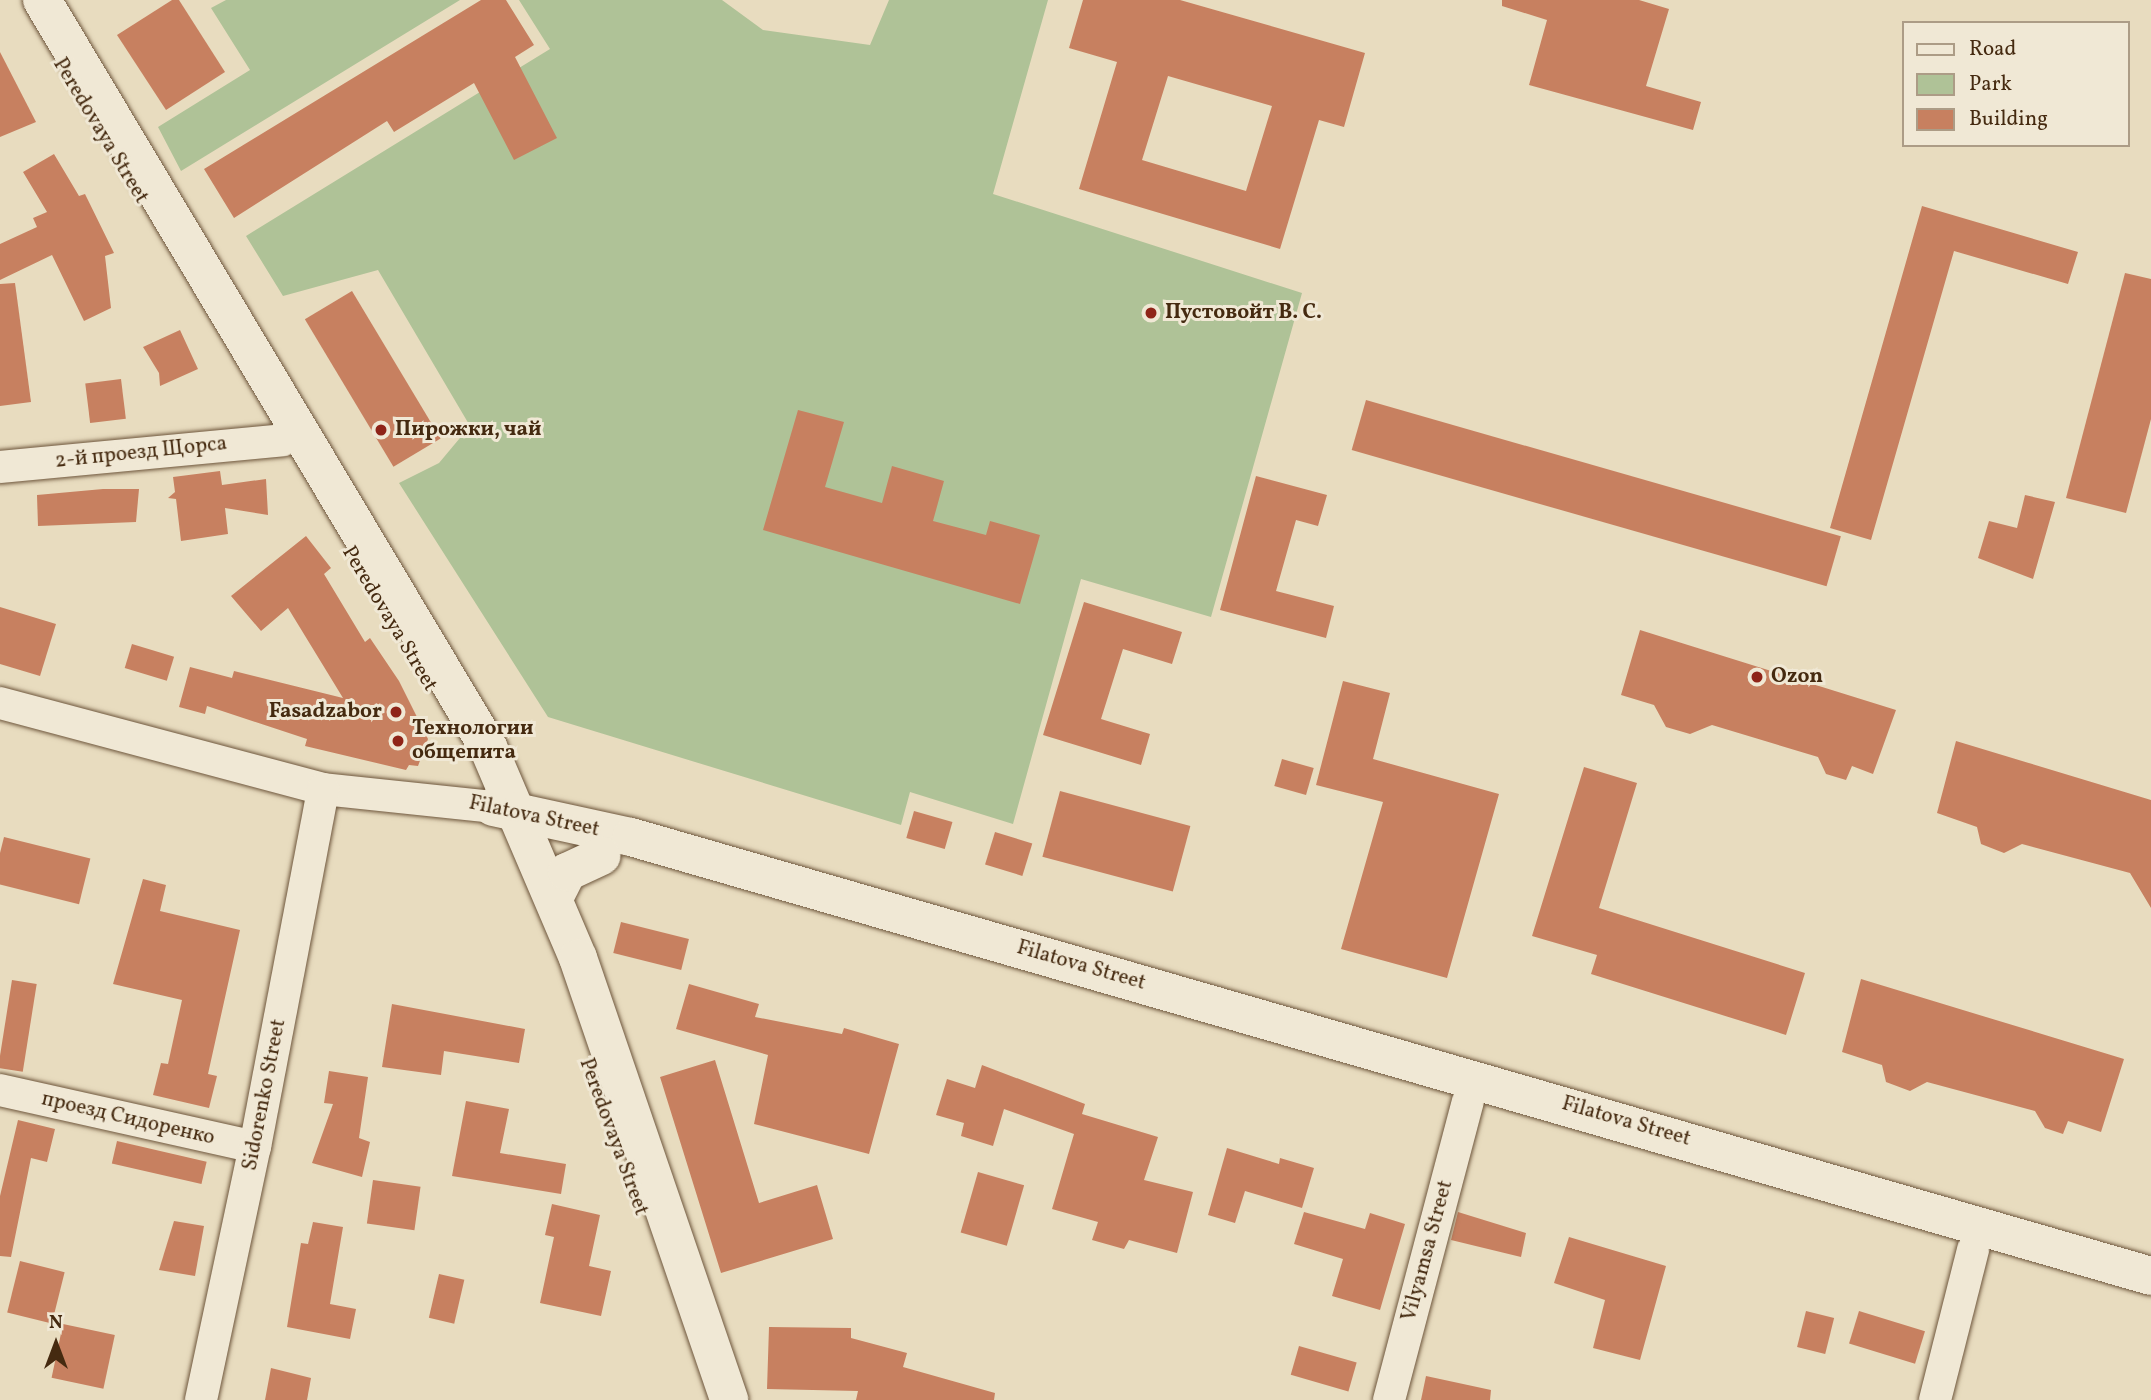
<!DOCTYPE html>
<html>
<head>
<meta charset="utf-8">
<style>
	body { margin:0 }
	#map { position:relative; width:2151px; height:1400px; overflow:hidden; background:#e8dcbf; font-family:Vollkorn,serif }
	div>[style] { position:absolute }
	.green>* { inset:0; background:#afc297 }
	.building>* { inset:0; background:#c78060; transform-origin:0 0 }
	.roads { filter:drop-shadow(0 0 2px #6e563c) drop-shadow(0 0 2px #6e563c) }
	.minor>* { height:32px; margin:-16px; padding:0 16px; transform-origin:16px; border-radius:16px; background:#f0e8d5 }
	.secondary>* { height:38px; margin:-19px; padding:0 19px; transform-origin:19px; border-radius:19px; background:#f0e8d5 }
	.dots>* { width:19px; height:19px; translate:-50% -50%; box-sizing:border-box; border:4px solid #f0e8d5; border-radius:50% }
	span { translate:-50% -50%; white-space:nowrap; text-align:center; line-height:1.15; -webkit-text-stroke:6px #f0e8d5; paint-order:stroke }
	.street-label { font-size:21px; color:#452a10 }
	.poi-label { font-size:21px; color:#452a10; font-weight:700 }
	.left { translate:0 -50%; text-align:left }
	.right { translate:-100% -50%; text-align:right }
	.legend { position:absolute; left:1902px; top:21px; width:228px; height:126px; box-sizing:border-box; background:#f0e8d5; border:2px solid #ac9c86; margin:0; padding:9px 12px; list-style:none; font-size:21px; color:#452a10 }
	.legend li { display:flex; align-items:center; gap:14px; height:35px }
	.legend b { width:35px; border:2px solid #ac9c86 }
	.north { position:absolute; left:21px; top:1309px; width:70px; height:70px; -webkit-text-stroke:5px #f0e8d5; paint-order:stroke; rotate:0deg; font-size:19px; font-weight:700; line-height:28px; text-align:center; color:#452a10 }
	.north::after { content:''; display:block; margin:auto; width:24px; height:32px; background:#452a10; clip-path:polygon(50% 0,100% 100%,50% 72%,0 100%) }
</style>
</head>
<body>
<div id="map">
	<div class="green">
		<i style="clip-path:polygon(226px 0,460px 0,181px 171px,158px 127px,250px 70px,211px 8px)"></i>
		<i style="clip-path:polygon(519px 0,722px 0,763px 30px,870px 45px,889px 0,1048px 0,993px 194px,1302px 293px,1211px 617px,1081px 579px,1013px 824px,910px 792px,901px 825px,548px 717px,399px 483px,439px 463px,470px 426px,378px 270px,283px 296px,246px 236px,550px 49px)"></i>
	</div>
	<div class="building">
		<i style="clip-path:polygon(172px 0,179px 0,225px 72px,166px 110px,117px 35px)"></i>
		<i style="clip-path:polygon(481px 0,506px 0,534px 45px,515px 57px,557px 138px,514px 160px,474px 83px,394px 132px,387px 121px,234px 218px,204px 169px)"></i>
		<i style="clip-path:polygon(evenodd,1083px 0,1180px 0,1365px 53px,1344px 127px,1319px 120px,1280px 249px,1079px 189px,1117px 62px,1069px 48px,1083px 0,1168px 76px,1272px 106px,1246px 191px,1142px 160px,1168px 76px)"></i>
		<i style="clip-path:polygon(1502px 0,1639px 0,1669px 9px,1646px 86px,1701px 102px,1693px 130px,1529px 85px,1547px 20px,1502px 6px)"></i>
		<i style="clip-path:polygon(0 52px,36px 122px,0 137px)"></i>
		<i style="clip-path:polygon(54px 154px,79px 196px,85px 194px,114px 253px,105px 256px,111px 308px,84px 321px,52px 255px,0 280px,0 244px,37px 227px,33px 218px,47px 212px,23px 172px)"></i>
		<i style="clip-path:polygon(1922px 206px,2078px 252px,2068px 284px,1954px 251px,1871px 540px,1830px 528px)"></i>
		<i style="clip-path:polygon(2125px 273px,2151px 279px,2151px 419px,2126px 513px,2066px 498px)"></i>
		<i style="clip-path:polygon(15px 283px,31px 402px,0 406px,0 284px)"></i>
		<i style="left:352px;top:291px;width:172px;height:55px;rotate:59deg"></i>
		<i style="clip-path:polygon(180px 330px,198px 369px,160px 386px,159px 373px,143px 347px)"></i>
		<i style="left:121px;top:379px;width:40px;height:36px;rotate:83deg"></i>
		<i style="left:1366px;top:400px;width:494px;height:52px;rotate:16deg"></i>
		<i style="clip-path:polygon(798px 410px,844px 422px,825px 487px,882px 503px,892px 466px,944px 481px,933px 521px,986px 535px,990px 521px,1040px 535px,1020px 604px,763px 530px)"></i>
		<i style="clip-path:polygon(220px 471px,222px 485px,266px 479px,268px 515px,225px 508px,228px 534px,181px 541px,176px 499px,168px 498px,175px 492px,173px 477px)"></i>
		<i style="clip-path:polygon(1256px 476px,1327px 495px,1318px 526px,1296px 520px,1276px 591px,1334px 606px,1326px 638px,1220px 610px)"></i>
		<i style="clip-path:polygon(103px 489px,139px 489px,136px 522px,38px 526px,37px 495px)"></i>
		<i style="clip-path:polygon(2025px 495px,2055px 502px,2033px 579px,1978px 558px,1989px 521px,2017px 528px)"></i>
		<i style="clip-path:polygon(306px 536px,331px 568px,324px 574px,365px 642px,370px 638px,399px 681px,428px 739px,418px 766px,409px 765px,406px 770px,305px 746px,307px 739px,207px 706px,205px 714px,179px 707px,190px 667px,232px 678px,234px 671px,343px 698px,288px 608px,261px 631px,231px 596px)"></i>
		<i style="clip-path:polygon(1084px 602px,1182px 632px,1172px 664px,1123px 649px,1101px 719px,1150px 734px,1141px 765px,1043px 735px)"></i>
		<i style="clip-path:polygon(0 607px,56px 624px,40px 676px,0 664px)"></i>
		<i style="clip-path:polygon(1640px 630px,1896px 710px,1873px 774px,1852px 766px,1846px 780px,1826px 774px,1818px 757px,1712px 725px,1690px 734px,1666px 727px,1654px 705px,1621px 695px)"></i>
		<i style="left:132px;top:644px;width:44px;height:25px;rotate:17deg"></i>
		<i style="clip-path:polygon(1343px 681px,1390px 693px,1373px 759px,1499px 794px,1447px 978px,1341px 949px,1383px 802px,1316px 785px)"></i>
		<i style="clip-path:polygon(1956px 741px,2151px 800px,2151px 908px,2130px 873px,2022px 844px,2004px 853px,1981px 844px,1977px 827px,1937px 813px)"></i>
		<i style="left:1282px;top:759px;width:33px;height:28px;rotate:16deg"></i>
		<i style="clip-path:polygon(1584px 767px,1637px 783px,1599px 908px,1805px 973px,1786px 1035px,1591px 974px,1597px 955px,1532px 936px)"></i>
		<i style="left:1060px;top:791px;width:135px;height:68px;rotate:15deg"></i>
		<i style="left:914px;top:811px;width:40px;height:28px;rotate:16deg"></i>
		<i style="left:995px;top:832px;width:39px;height:34px;rotate:17deg"></i>
		<i style="left:4px;top:837px;width:89px;height:47px;rotate:14deg"></i>
		<i style="clip-path:polygon(143px 879px,166px 885px,160px 911px,240px 930px,208px 1074px,217px 1076px,209px 1108px,153px 1095px,161px 1063px,168px 1064px,182px 1000px,113px 984px)"></i>
		<i style="left:621px;top:922px;width:70px;height:32px;rotate:14deg"></i>
		<i style="clip-path:polygon(1861px 979px,2124px 1059px,2101px 1132px,2068px 1121px,2063px 1134px,2045px 1128px,2035px 1111px,1927px 1082px,1910px 1091px,1886px 1082px,1882px 1065px,1842px 1052px)"></i>
		<i style="left:12px;top:980px;width:25px;height:89px;rotate:9deg"></i>
		<i style="clip-path:polygon(689px 984px,759px 1004px,755px 1017px,842px 1034px,844px 1028px,899px 1044px,869px 1154px,754px 1124px,768px 1055px,676px 1029px)"></i>
		<i style="clip-path:polygon(392px 1004px,525px 1029px,519px 1063px,444px 1051px,441px 1075px,382px 1067px)"></i>
		<i style="clip-path:polygon(715px 1060px,759px 1203px,817px 1185px,833px 1239px,721px 1273px,660px 1077px)"></i>
		<i style="clip-path:polygon(982px 1065px,1085px 1104px,1082px 1114px,1158px 1137px,1144px 1180px,1193px 1192px,1177px 1253px,1129px 1240px,1124px 1249px,1092px 1240px,1098px 1222px,1052px 1209px,1074px 1134px,1004px 1109px,993px 1146px,961px 1136px,964px 1123px,936px 1115px,947px 1079px,975px 1088px)"></i>
		<i style="clip-path:polygon(329px 1071px,368px 1077px,359px 1138px,370px 1142px,362px 1177px,312px 1163px,333px 1104px,324px 1103px)"></i>
		<i style="clip-path:polygon(466px 1101px,509px 1109px,500px 1153px,566px 1164px,561px 1194px,452px 1176px)"></i>
		<i style="clip-path:polygon(18px 1120px,55px 1129px,47px 1162px,31px 1158px,11px 1257px,0 1256px,0 1196px)"></i>
		<i style="left:117px;top:1141px;width:92px;height:23px;rotate:13deg"></i>
		<i style="clip-path:polygon(1227px 1148px,1279px 1164px,1280px 1158px,1314px 1168px,1302px 1208px,1245px 1191px,1235px 1223px,1208px 1215px)"></i>
		<i style="left:978px;top:1172px;width:48px;height:63px;rotate:16deg"></i>
		<i style="left:373px;top:1180px;width:48px;height:44px;rotate:8deg"></i>
		<i style="clip-path:polygon(552px 1204px,600px 1215px,589px 1266px,611px 1271px,601px 1316px,540px 1303px,554px 1237px,545px 1235px)"></i>
		<i style="clip-path:polygon(1304px 1212px,1365px 1229px,1370px 1213px,1405px 1224px,1380px 1310px,1332px 1296px,1343px 1259px,1294px 1244px)"></i>
		<i style="clip-path:polygon(1458px 1212px,1526px 1233px,1521px 1257px,1451px 1240px)"></i>
		<i style="clip-path:polygon(174px 1221px,204px 1226px,195px 1276px,159px 1270px)"></i>
		<i style="clip-path:polygon(313px 1222px,343px 1227px,330px 1304px,356px 1309px,350px 1339px,287px 1327px,301px 1243px,308px 1244px)"></i>
		<i style="clip-path:polygon(1569px 1237px,1666px 1266px,1640px 1360px,1593px 1348px,1605px 1300px,1554px 1283px)"></i>
		<i style="left:20px;top:1261px;width:46px;height:53px;rotate:14deg"></i>
		<i style="left:439px;top:1274px;width:26px;height:45px;rotate:13deg"></i>
		<i style="left:1806px;top:1311px;width:29px;height:37px;rotate:14deg"></i>
		<i style="left:1859px;top:1311px;width:69px;height:34px;rotate:17deg"></i>
		<i style="left:63px;top:1324px;width:53px;height:55px;rotate:12deg"></i>
		<i style="clip-path:polygon(769px 1327px,851px 1328px,851px 1338px,907px 1353px,903px 1367px,995px 1393px,994px 1400px,856px 1400px,858px 1391px,767px 1389px)"></i>
		<i style="left:1299px;top:1346px;width:60px;height:30px;rotate:16deg"></i>
		<i style="clip-path:polygon(271px 1368px,311px 1378px,307px 1400px,265px 1400px)"></i>
		<i style="clip-path:polygon(1426px 1376px,1491px 1390px,1490px 1400px,1421px 1400px)"></i>
	</div>
	<div class="roads">
		<div class="minor">
			<i style="left:0;top:467px;width:284px;rotate:-5.4deg"></i>
			<i style="left:0;top:703px;width:334px;rotate:14.9deg"></i>
			<i style="left:323px;top:789px;width:171px;rotate:6deg"></i>
			<i style="left:0;top:1090px;width:261px;rotate:12.6deg"></i>
			<i style="left:201px;top:1400px;width:259px;rotate:-78deg"></i>
			<i style="left:255px;top:1147px;width:364px;rotate:-79.2deg"></i>
			<i style="left:1389px;top:1400px;width:308px;rotate:-75.2deg"></i>
			<i style="left:1935px;top:1400px;width:155px;rotate:-75.8deg"></i>
		</div>
		<div class="secondary">
			<i style="left:42px;top:0;width:870px;rotate:59.16deg"></i>
			<i style="left:488px;top:747px;width:229px;rotate:66.9deg"></i>
			<i style="left:578px;top:958px;width:467px;rotate:71.1deg"></i>
			<i style="left:493px;top:807px;width:141px;rotate:12.3deg"></i>
			<i style="left:631px;top:837px;width:1582px;rotate:16.11deg"></i>
			<i style="left:555px;top:896px;width:27px;rotate:-63deg"></i>
			<i style="left:567px;top:872px;width:38px;rotate:-25deg"></i>
		</div>
	</div>
	<div class="dots">
		<i style="left:1151px;top:313px;background:#8f2418"></i>
		<i style="left:381px;top:430px;background:#8f2418"></i>
		<i style="left:1757px;top:677px;background:#8f2418"></i>
		<i style="left:396px;top:712px;background:#8f2418"></i>
		<i style="left:398px;top:741px;background:#8f2418"></i>
	</div>
	<div class="street-label">
		<span style="left:100px;top:131px;rotate:59deg">Peredovaya Street</span>
		<span style="left:141px;top:453px;rotate:-6deg">2-й проезд Щорса</span>
		<span style="left:389px;top:619px;rotate:59deg">Peredovaya Street</span>
		<span style="left:534px;top:817px;rotate:12deg">Filatova Street</span>
		<span style="left:1081px;top:966px;rotate:16deg">Filatova Street</span>
		<span style="left:265px;top:1095px;rotate:-79deg">Sidorenko Street</span>
		<span style="left:128px;top:1119px;rotate:13deg">проезд Сидоренко</span>
		<span style="left:1626px;top:1122px;rotate:16deg">Filatova Street</span>
		<span style="left:613px;top:1137px;rotate:70deg">Peredovaya Street</span>
		<span style="left:1428px;top:1251px;rotate:-75deg">Vilyamsa Street</span>
	</div>
	<div class="poi-label">
		<span class="left" style="left:1165px;top:313px">Пустовойт В. С.</span>
		<span class="left" style="left:395px;top:430px">Пирожки, чай</span>
		<span class="left" style="left:1771px;top:677px">Ozon</span>
		<span class="right" style="left:382px;top:712px">Fasadzabor</span>
		<span class="left" style="left:412px;top:741px">Технологии<br>общепита</span>
	</div>
	<ul class="legend">
	<li><b style="height:9px;background:#f0e8d5"></b>Road</li>
	<li><b style="height:19px;background:#afc297"></b>Park</li>
	<li><b style="height:19px;background:#c78060"></b>Building</li>
	</ul>
	<div class="north">N</div>
</div>
</body>
</html>
